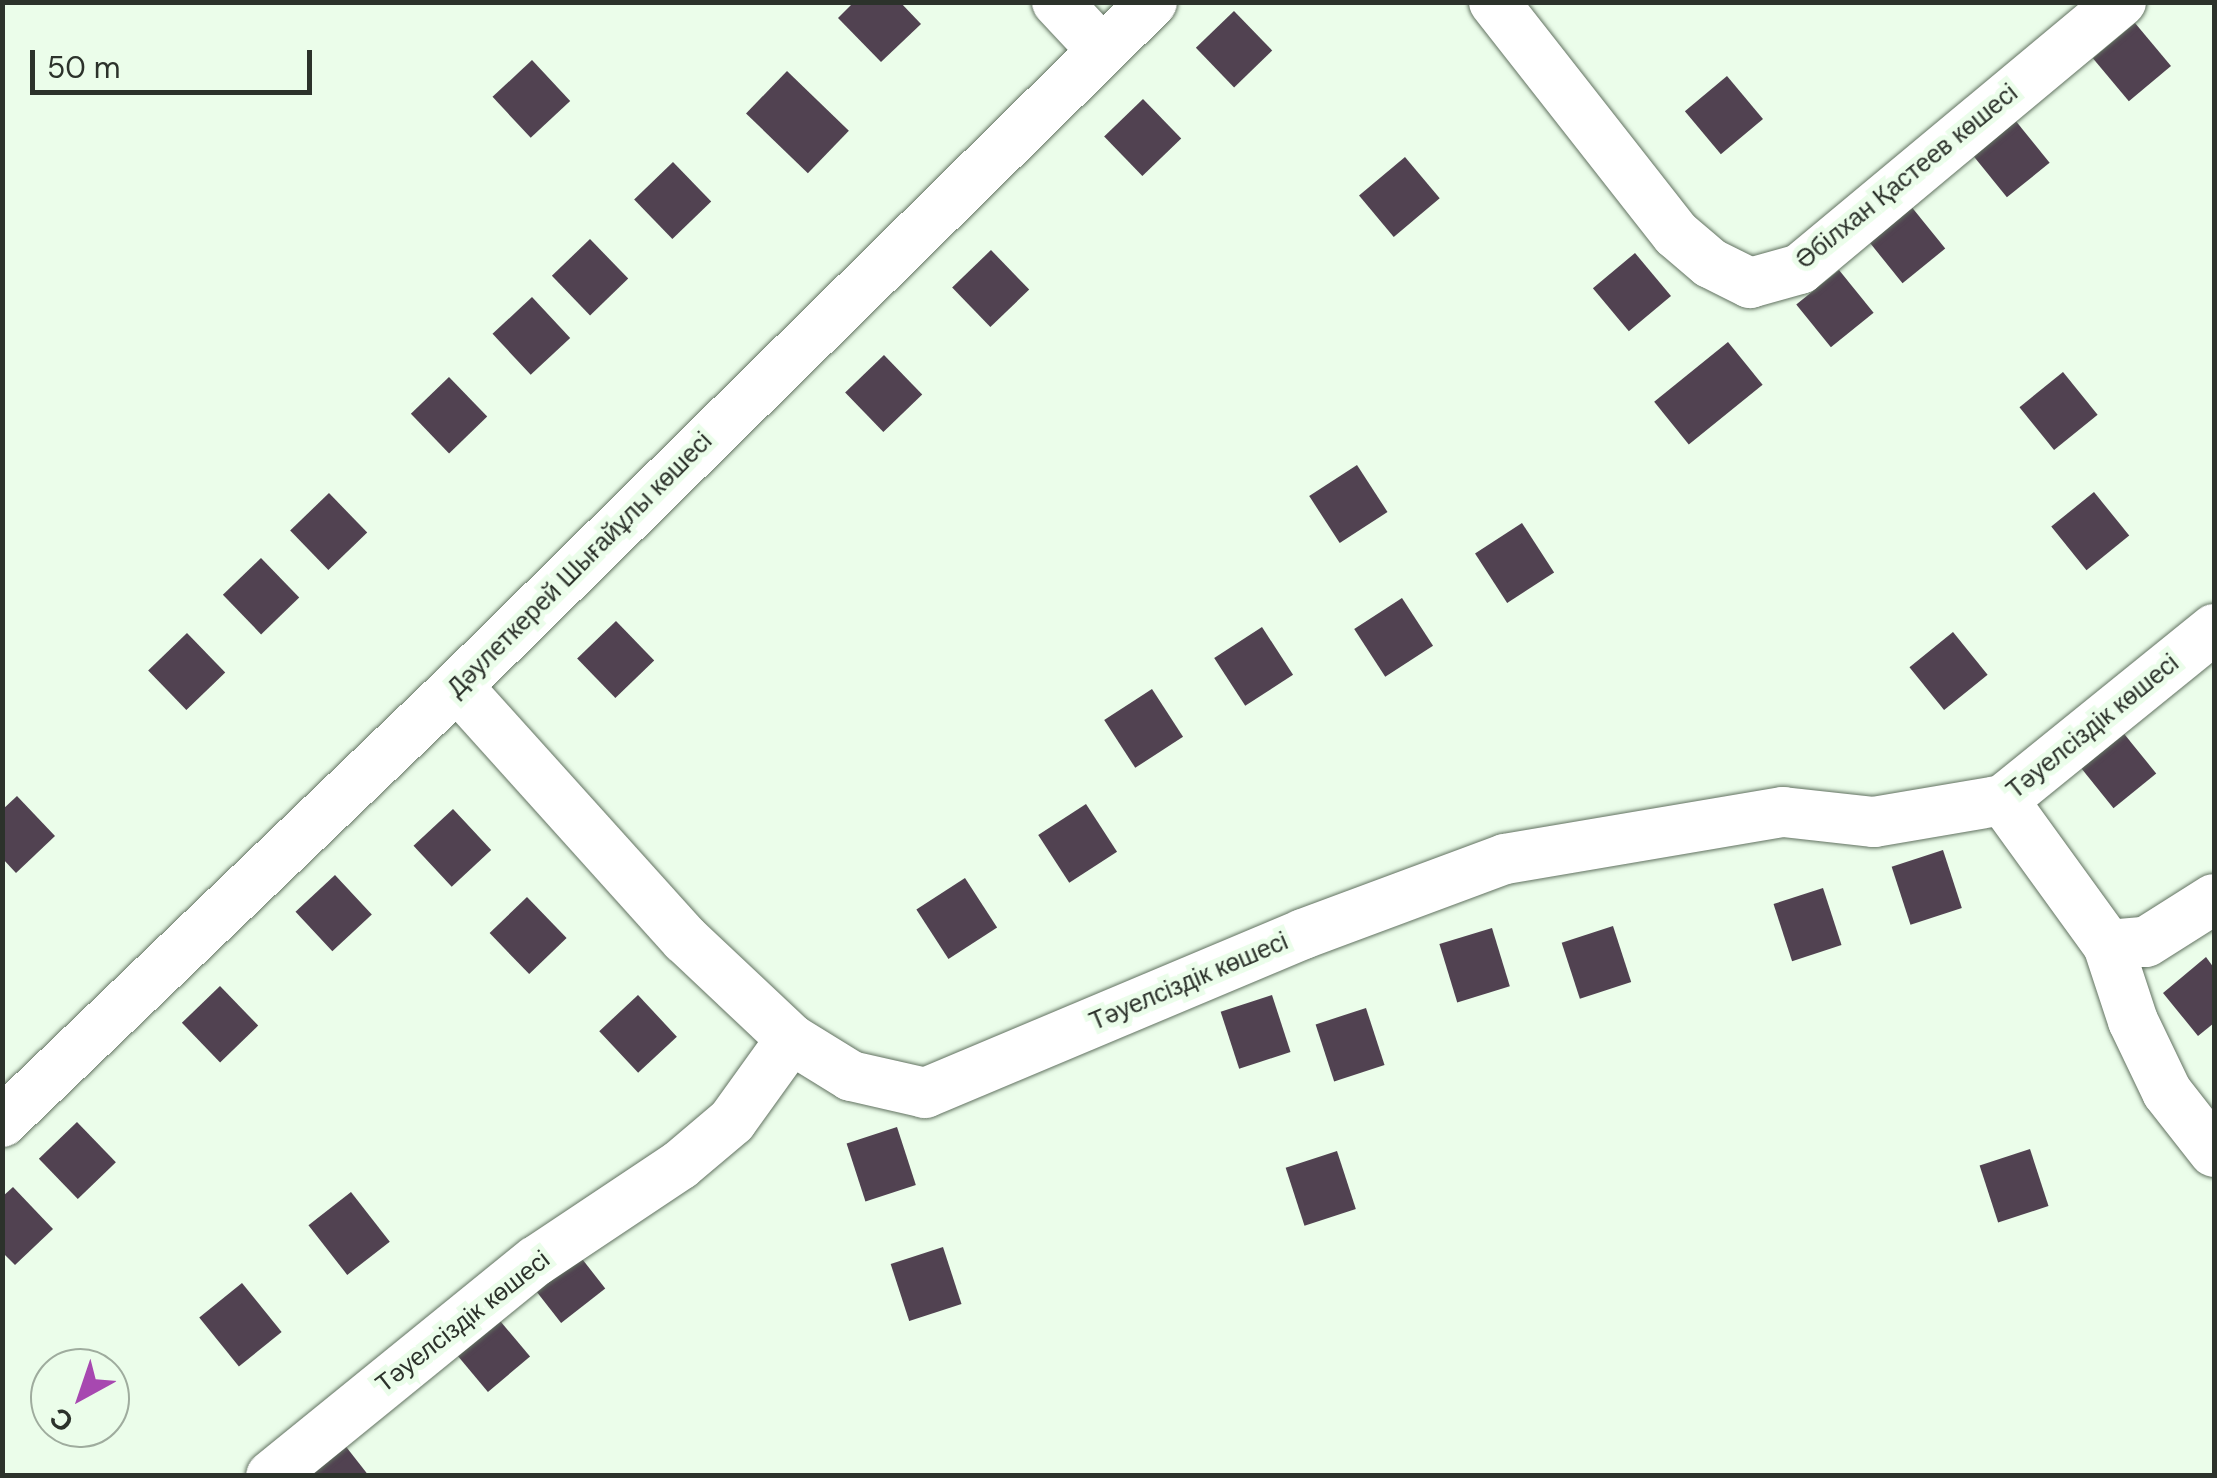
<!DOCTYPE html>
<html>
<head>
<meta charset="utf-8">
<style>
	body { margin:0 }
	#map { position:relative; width:2217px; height:1478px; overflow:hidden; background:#ebfdea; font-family:"DM Sans",sans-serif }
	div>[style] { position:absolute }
	.building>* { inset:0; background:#514251; transform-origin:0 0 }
	.roads { filter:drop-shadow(0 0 2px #627261) drop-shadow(0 0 2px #627261) }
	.minor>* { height:50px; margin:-25px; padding:0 25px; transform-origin:25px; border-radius:25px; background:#fff }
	span { translate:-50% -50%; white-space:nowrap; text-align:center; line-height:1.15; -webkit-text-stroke:10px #ebfdea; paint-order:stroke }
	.street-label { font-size:25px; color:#2c322b }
	.frame { position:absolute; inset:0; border:5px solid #2c322b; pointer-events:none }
	.north { position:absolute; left:30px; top:1348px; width:100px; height:100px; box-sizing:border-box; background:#ebfdea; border:2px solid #9fac9e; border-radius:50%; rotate:220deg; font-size:28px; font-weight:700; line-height:40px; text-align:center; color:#2c322b }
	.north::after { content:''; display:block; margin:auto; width:35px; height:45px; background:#a748b0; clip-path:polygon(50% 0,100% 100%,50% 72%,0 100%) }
	.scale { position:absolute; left:30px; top:50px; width:282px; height:45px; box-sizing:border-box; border:5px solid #2c322b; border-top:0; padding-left:12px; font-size:30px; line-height:35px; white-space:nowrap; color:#2c322b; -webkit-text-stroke:8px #ebfdea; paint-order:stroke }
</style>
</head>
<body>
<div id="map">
	<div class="building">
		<i style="clip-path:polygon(854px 2px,900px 2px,921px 24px,881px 62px,838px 18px)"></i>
		<i style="left:1234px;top:11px;width:55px;height:53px;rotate:46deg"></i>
		<i style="left:2135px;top:23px;width:56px;height:55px;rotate:50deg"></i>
		<i style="left:532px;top:60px;width:56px;height:54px;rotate:47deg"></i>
		<i style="left:787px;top:71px;width:86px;height:59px;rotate:44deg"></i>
		<i style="left:1727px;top:76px;width:56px;height:55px;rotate:50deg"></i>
		<i style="left:1143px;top:99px;width:55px;height:54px;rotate:46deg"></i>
		<i style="left:2015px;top:120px;width:55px;height:55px;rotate:51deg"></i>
		<i style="left:1405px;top:157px;width:54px;height:60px;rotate:50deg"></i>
		<i style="left:673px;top:162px;width:55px;height:54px;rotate:46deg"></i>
		<i style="left:1910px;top:205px;width:56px;height:55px;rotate:51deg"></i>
		<i style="left:590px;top:239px;width:55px;height:53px;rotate:46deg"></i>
		<i style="left:991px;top:250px;width:55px;height:54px;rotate:46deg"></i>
		<i style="left:1635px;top:253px;width:56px;height:55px;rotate:50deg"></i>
		<i style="left:1839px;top:270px;width:55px;height:55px;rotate:51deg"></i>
		<i style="left:532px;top:297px;width:56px;height:54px;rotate:47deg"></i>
		<i style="left:1728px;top:342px;width:55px;height:95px;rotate:51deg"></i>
		<i style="left:884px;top:355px;width:55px;height:54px;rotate:46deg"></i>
		<i style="left:2063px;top:372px;width:55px;height:56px;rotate:51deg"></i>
		<i style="left:449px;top:377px;width:55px;height:53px;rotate:46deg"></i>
		<i style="left:1357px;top:465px;width:56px;height:57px;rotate:57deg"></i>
		<i style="left:2094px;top:492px;width:56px;height:55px;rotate:51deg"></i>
		<i style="left:329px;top:493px;width:55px;height:54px;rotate:46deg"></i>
		<i style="left:1522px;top:523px;width:59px;height:56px;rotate:57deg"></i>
		<i style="left:261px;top:558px;width:55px;height:53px;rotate:46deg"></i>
		<i style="left:1402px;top:598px;width:57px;height:57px;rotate:57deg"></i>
		<i style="left:616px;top:621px;width:55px;height:54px;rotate:46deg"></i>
		<i style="left:1262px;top:627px;width:57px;height:57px;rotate:57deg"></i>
		<i style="left:1953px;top:632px;width:55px;height:56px;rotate:51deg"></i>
		<i style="left:187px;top:633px;width:55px;height:54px;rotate:46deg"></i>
		<i style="left:1152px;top:689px;width:57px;height:57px;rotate:57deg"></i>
		<i style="left:2121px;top:730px;width:56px;height:55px;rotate:51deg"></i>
		<i style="clip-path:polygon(17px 796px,55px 836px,16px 873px,2px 858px,2px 810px)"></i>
		<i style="left:1086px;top:804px;width:57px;height:57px;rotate:57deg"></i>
		<i style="left:453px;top:809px;width:56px;height:54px;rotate:47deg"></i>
		<i style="left:1943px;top:850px;width:61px;height:54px;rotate:72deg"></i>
		<i style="left:335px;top:875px;width:54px;height:54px;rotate:47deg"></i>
		<i style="left:965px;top:878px;width:59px;height:58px;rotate:57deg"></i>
		<i style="left:1823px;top:888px;width:60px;height:52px;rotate:72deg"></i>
		<i style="left:527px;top:897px;width:57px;height:52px;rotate:46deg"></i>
		<i style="left:1613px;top:926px;width:59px;height:54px;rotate:72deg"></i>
		<i style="left:1492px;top:928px;width:61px;height:55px;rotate:73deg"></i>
		<i style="clip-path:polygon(2206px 957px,2214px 968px,2214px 1023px,2198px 1036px,2163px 993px)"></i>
		<i style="left:220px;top:986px;width:55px;height:53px;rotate:46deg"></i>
		<i style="left:638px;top:995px;width:57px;height:53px;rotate:47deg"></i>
		<i style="left:1272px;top:995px;width:60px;height:54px;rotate:72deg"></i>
		<i style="left:1366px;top:1008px;width:60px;height:53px;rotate:72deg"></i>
		<i style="left:77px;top:1122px;width:56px;height:53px;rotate:46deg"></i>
		<i style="left:897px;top:1127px;width:61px;height:53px;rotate:72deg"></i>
		<i style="left:2030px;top:1149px;width:60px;height:53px;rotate:72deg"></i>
		<i style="left:1337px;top:1151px;width:61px;height:54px;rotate:72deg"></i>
		<i style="clip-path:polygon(13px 1187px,53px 1229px,15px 1265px,2px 1252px,2px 1197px)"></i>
		<i style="left:351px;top:1192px;width:63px;height:54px;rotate:52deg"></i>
		<i style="left:572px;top:1246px;width:54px;height:56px;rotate:52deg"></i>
		<i style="left:943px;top:1247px;width:60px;height:55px;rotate:72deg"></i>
		<i style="left:242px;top:1283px;width:63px;height:55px;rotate:51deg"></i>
		<i style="left:496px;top:1316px;width:53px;height:55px;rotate:50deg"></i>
		<i style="clip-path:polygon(340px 1439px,369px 1476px,295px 1476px)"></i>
	</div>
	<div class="roads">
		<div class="minor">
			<i style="left:1057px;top:2px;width:64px;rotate:46.9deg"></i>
			<i style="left:1494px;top:2px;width:295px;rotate:51.9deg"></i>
			<i style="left:1676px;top:234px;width:45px;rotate:40.5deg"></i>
			<i style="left:1710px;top:263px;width:45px;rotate:26.6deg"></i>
			<i style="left:1750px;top:283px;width:52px;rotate:-15.6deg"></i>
			<i style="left:1800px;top:269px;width:418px;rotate:-39.8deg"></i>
			<i style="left:457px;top:686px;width:341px;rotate:48deg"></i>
			<i style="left:685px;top:939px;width:146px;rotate:43.3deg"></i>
			<i style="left:2003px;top:800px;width:179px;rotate:54.1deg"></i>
			<i style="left:2108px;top:945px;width:38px;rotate:-5deg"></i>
			<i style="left:2146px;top:942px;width:80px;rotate:-32.3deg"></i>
			<i style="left:2108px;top:945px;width:80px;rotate:71.8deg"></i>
			<i style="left:2133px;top:1021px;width:79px;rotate:64.4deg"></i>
			<i style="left:2167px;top:1092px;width:76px;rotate:51.9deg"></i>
			<i style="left:2px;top:1122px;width:630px;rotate:-43.78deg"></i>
			<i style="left:457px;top:686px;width:975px;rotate:-44.54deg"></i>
			<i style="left:271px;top:1476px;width:341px;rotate:-39.1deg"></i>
			<i style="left:536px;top:1261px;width:173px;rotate:-33.7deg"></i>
			<i style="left:680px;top:1165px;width:68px;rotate:-40.2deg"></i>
			<i style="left:732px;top:1121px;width:101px;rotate:-54.3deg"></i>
			<i style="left:791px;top:1039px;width:70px;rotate:31.7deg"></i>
			<i style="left:851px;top:1076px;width:76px;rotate:12.9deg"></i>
			<i style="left:925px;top:1093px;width:410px;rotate:-22.8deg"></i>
			<i style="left:1303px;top:934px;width:215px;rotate:-20.4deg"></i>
			<i style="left:1505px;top:859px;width:282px;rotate:-9.6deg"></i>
			<i style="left:1783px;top:812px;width:92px;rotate:6.3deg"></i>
			<i style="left:1874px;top:822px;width:131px;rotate:-9.7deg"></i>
			<i style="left:2003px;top:800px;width:272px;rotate:-39deg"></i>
		</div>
	</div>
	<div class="street-label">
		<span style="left:1907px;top:177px;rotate:-39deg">Әбілхан Қастеев көшесі</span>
		<span style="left:580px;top:565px;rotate:-45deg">Дәулеткерей Шығайұлы көшесі</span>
		<span style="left:2093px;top:727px;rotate:-39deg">Тәуелсіздік көшесі</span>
		<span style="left:1189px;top:982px;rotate:-23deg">Тәуелсіздік көшесі</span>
		<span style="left:463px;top:1322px;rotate:-38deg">Тәуелсіздік көшесі</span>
	</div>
	<div class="frame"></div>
	<div class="north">С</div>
	<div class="scale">50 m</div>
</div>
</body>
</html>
